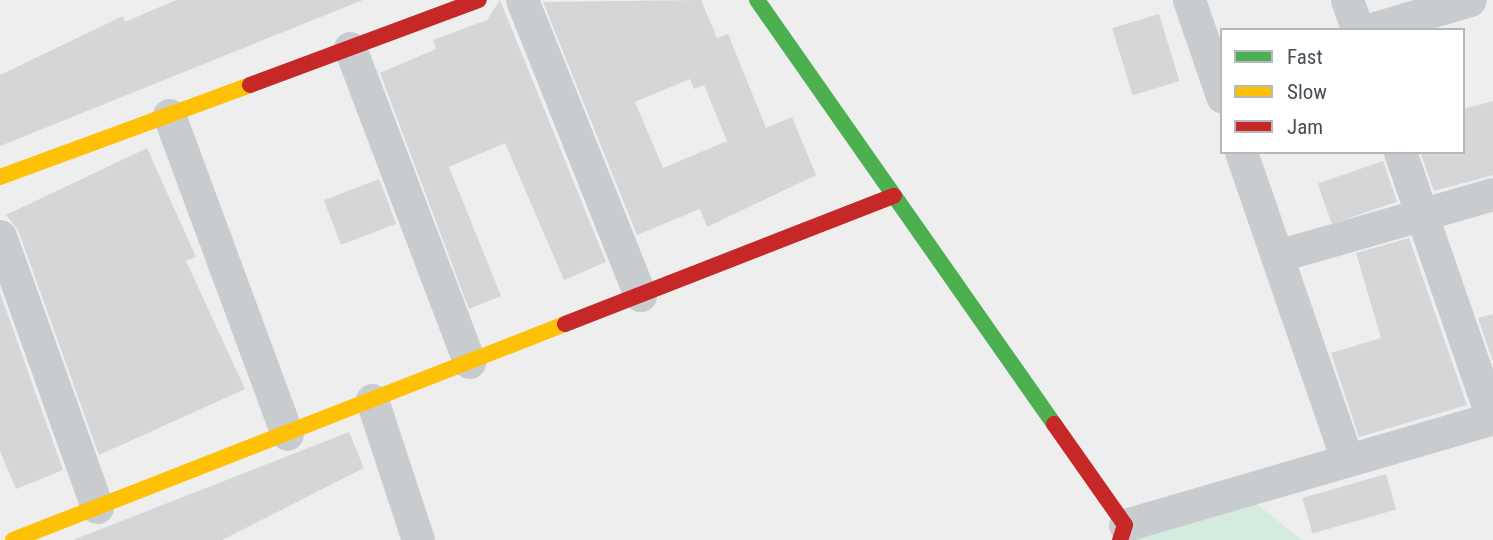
<!DOCTYPE html>
<html>
<head>
<meta charset="utf-8">
<style>
	body { margin:0 }
	#map { position:relative; width:1493px; height:540px; overflow:hidden; background:#eee; font-family:"Roboto Condensed",sans-serif }
	div>[style] { position:absolute }
	.green>* { inset:0; background:#d3ecdf }
	.building>* { inset:0; background:#d5d6d8; transform-origin:0 0 }
	.street>* { height:33px; margin:-16.5px; padding:0 16.5px; transform-origin:16.5px; border-radius:16.5px; background:#c9cccf }
	.fast>* { height:16px; margin:-8px; padding:0 8px; transform-origin:8px; border-radius:8px; background:#4caf50 }
	.slow>* { height:16px; margin:-8px; padding:0 8px; transform-origin:8px; border-radius:8px; background:#ffc107 }
	.jam>* { height:16px; margin:-8px; padding:0 8px; transform-origin:8px; border-radius:8px; background:#c62828 }
	span { translate:-50% -50%; white-space:nowrap; text-align:center; line-height:1.15; -webkit-text-stroke:5px #fff; paint-order:stroke }
	.legend { position:absolute; left:1220px; top:28px; width:245px; height:126px; box-sizing:border-box; background:#fff; border:2px solid #b5b8bc; margin:0; padding:9px 12px; list-style:none; font-size:21px; color:#464e58 }
	.legend li { display:flex; align-items:center; gap:14px; height:35px }
	.legend b { width:35px; border:2px solid #b5b8bc }
</style>
</head>
<body>
<div id="map">
	<div class="green">
		<i style="clip-path:polygon(1253px 501px,1302px 540px,1132px 540px)"></i>
	</div>
	<div class="building">
		<i style="clip-path:polygon(176px 0,363px 0,0 146px,0 75px,123px 16px,125px 22px)"></i>
		<i style="clip-path:polygon(500px 0,606px 262px,564px 280px,505px 143px,449px 167px,501px 296px,469px 309px,380px 73px,436px 49px,433px 40px,487px 20px)"></i>
		<i style="clip-path:polygon(evenodd,701px 0,717px 38px,728px 34px,766px 128px,792px 117px,816px 175px,707px 227px,700px 209px,637px 235px,543px 2px,701px 0,690px 79px,694px 89px,704px 85px,727px 141px,663px 168px,635px 102px,690px 79px)"></i>
		<i style="left:1159px;top:14px;width:70px;height:49px;rotate:73deg"></i>
		<i style="clip-path:polygon(1493px 101px,1493px 175px,1434px 191px,1420px 152px,1463px 152px,1463px 109px)"></i>
		<i style="clip-path:polygon(147px 148px,196px 257px,186px 261px,245px 389px,99px 455px,18px 230px,6px 215px)"></i>
		<i style="left:1383px;top:161px;width:43px;height:69px;rotate:71deg"></i>
		<i style="left:379px;top:179px;width:48px;height:59px;rotate:69deg"></i>
		<i style="clip-path:polygon(1409px 238px,1467px 405px,1359px 437px,1331px 353px,1381px 338px,1356px 253px)"></i>
		<i style="clip-path:polygon(0 293px,63px 470px,16px 489px,0 451px)"></i>
		<i style="clip-path:polygon(1493px 314px,1493px 362px,1478px 318px)"></i>
		<i style="clip-path:polygon(349px 432px,364px 468px,222px 540px,73px 540px)"></i>
		<i style="left:1386px;top:474px;width:37px;height:87px;rotate:74deg"></i>
	</div>
	<div class="street">
		<i style="left:522px;top:0;width:318px;rotate:68.2deg"></i>
		<i style="left:1189px;top:0;width:102px;rotate:71deg"></i>
		<i style="left:1347px;top:0;width:32px;rotate:70deg"></i>
		<i style="left:1368px;top:30px;width:106px;rotate:-16.4deg"></i>
		<i style="left:350px;top:48px;width:336px;rotate:69.2deg"></i>
		<i style="left:169px;top:115px;width:340px;rotate:69.7deg"></i>
		<i style="left:1241px;top:152px;width:326px;rotate:71deg"></i>
		<i style="left:1400px;top:152px;width:281px;rotate:70.9deg"></i>
		<i style="left:0;top:236px;width:288px;rotate:70.3deg"></i>
		<i style="left:1277px;top:256px;width:225px;rotate:-16deg"></i>
		<i style="left:372px;top:400px;width:147px;rotate:71.8deg"></i>
		<i style="left:1125px;top:525px;width:383px;rotate:-16.2deg"></i>
	</div>
	<div class="fast">
		<i style="left:757px;top:0;width:518px;rotate:54.99deg"></i>
	</div>
	<div class="slow">
		<i style="left:0;top:177px;width:266px;rotate:-20.2deg"></i>
		<i style="left:13px;top:540px;width:593px;rotate:-21.37deg"></i>
	</div>
	<div class="jam">
		<i style="left:250px;top:85px;width:244px;rotate:-20.4deg"></i>
		<i style="left:565px;top:324px;width:353px;rotate:-21.3deg"></i>
		<i style="left:1054px;top:424px;width:123px;rotate:54.9deg"></i>
		<i style="left:1125px;top:525px;width:16px;rotate:108deg"></i>
	</div>
	<ul class="legend">
	<li><b style="height:9px;background:#4caf50"></b>Fast</li>
	<li><b style="height:9px;background:#ffc107"></b>Slow</li>
	<li><b style="height:9px;background:#c62828"></b>Jam</li>
	</ul>
</div>
</body>
</html>
